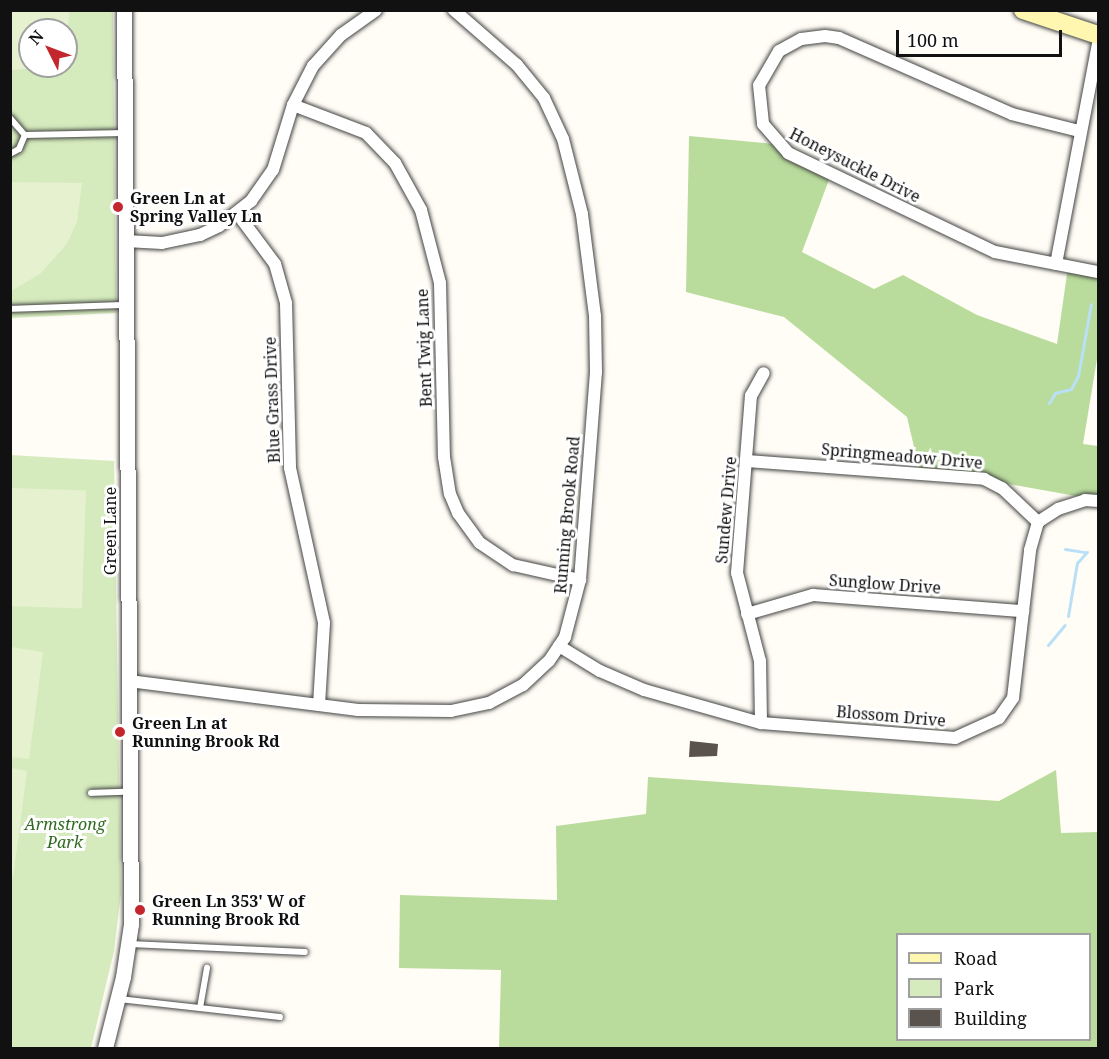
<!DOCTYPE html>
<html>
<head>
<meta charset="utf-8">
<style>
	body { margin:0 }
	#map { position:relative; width:1109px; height:1059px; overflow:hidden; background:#fffdf5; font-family:"Noto Serif",serif }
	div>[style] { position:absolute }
	.green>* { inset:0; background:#d5ebbd }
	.forest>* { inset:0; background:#b9dc9c }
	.pitch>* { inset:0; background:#e6f2cf; transform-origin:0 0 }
	.stream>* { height:3px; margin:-1.5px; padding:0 1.5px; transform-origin:1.5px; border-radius:1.5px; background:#b9e0f7 }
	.building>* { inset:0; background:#5a524d }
	.roads { filter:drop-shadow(0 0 2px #444) drop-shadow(0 0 2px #444) }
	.service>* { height:6px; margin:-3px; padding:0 3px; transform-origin:3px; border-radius:3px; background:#fff }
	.minor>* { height:12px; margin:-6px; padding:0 6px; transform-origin:6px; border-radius:6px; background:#fff }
	.tertiary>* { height:15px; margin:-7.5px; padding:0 7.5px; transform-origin:7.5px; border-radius:7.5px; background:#fff }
	.secondary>* { height:18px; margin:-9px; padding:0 9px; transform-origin:9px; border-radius:9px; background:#fff6b0 }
	.dots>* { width:16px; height:16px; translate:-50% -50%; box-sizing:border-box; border:3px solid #fff; border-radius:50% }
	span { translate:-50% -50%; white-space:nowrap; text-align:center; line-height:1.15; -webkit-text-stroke:6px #fff; paint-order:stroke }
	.street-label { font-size:16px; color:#111 }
	.poi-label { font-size:16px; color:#111; font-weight:700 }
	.left { translate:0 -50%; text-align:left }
	.park-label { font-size:16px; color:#2f6b1f; font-style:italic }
	.frame { position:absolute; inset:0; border:12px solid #111; pointer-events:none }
	.legend { position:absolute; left:896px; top:933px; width:195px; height:108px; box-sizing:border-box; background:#fff; border:2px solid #a0a0a0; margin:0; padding:8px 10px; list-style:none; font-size:18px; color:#111 }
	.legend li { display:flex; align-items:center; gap:12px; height:30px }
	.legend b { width:30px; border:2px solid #a0a0a0 }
	.north { position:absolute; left:18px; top:18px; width:60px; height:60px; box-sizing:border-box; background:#fff; border:2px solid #a0a0a0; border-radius:50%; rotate:312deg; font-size:16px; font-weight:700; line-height:24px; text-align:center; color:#111 }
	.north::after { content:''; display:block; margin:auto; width:21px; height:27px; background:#c4262e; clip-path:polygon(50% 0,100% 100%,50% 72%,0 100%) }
	.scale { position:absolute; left:896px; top:30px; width:166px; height:27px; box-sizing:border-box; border:3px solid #111; border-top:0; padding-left:8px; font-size:18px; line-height:21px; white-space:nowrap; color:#111; -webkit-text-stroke:4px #fff; paint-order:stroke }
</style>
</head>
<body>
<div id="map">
	<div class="green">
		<i style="clip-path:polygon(evenodd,10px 11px,113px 11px,116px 313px,11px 318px,10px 11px,30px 30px,66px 30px,66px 66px,30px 66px,30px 30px)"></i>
		<i style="clip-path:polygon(10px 455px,114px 461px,121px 893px,114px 951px,91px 1048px,11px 1048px)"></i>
	</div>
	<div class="forest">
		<i style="clip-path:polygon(689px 136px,775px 144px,830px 177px,802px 252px,874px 289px,903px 275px,977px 315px,1057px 344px,1068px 267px,1098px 273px,1098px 353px,1083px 444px,1098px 446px,1098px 500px,919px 468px,907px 417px,784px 317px,686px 292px)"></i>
		<i style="clip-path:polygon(evenodd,1056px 770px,1061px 833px,1098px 832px,1098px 1048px,499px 1048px,501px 970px,399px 968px,400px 895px,557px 900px,556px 826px,646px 814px,648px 777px,999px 801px,1056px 770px,898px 934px,1090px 934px,1090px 1040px,898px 1040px,898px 934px)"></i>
	</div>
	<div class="pitch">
		<i style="clip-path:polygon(10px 11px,69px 11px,67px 58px,66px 30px,30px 30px,30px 66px,58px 66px,11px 70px)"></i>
		<i style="clip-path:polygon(11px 182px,82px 183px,77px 222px,66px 245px,40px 274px,11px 291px)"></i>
		<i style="left:11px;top:488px;width:75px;height:118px;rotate:2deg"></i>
		<i style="clip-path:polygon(11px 647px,43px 652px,29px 759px,11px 757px)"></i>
		<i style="clip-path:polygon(11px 768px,27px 771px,13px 878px,10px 878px)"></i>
	</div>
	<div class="stream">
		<i style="left:1049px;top:403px;width:12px;rotate:-59deg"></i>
		<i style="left:1055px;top:393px;width:16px;rotate:-14deg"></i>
		<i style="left:1071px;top:389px;width:15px;rotate:-62deg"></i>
		<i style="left:1078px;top:376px;width:73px;rotate:-79.8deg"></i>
		<i style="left:1065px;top:549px;width:20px;rotate:9deg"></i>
		<i style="left:1068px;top:616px;width:54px;rotate:-80.4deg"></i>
		<i style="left:1077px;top:563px;width:15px;rotate:-48deg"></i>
		<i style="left:1048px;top:645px;width:26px;rotate:-50deg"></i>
	</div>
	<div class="building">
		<i style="clip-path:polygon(690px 741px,718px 744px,717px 756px,689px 757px)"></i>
	</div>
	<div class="roads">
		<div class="service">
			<i style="left:10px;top:118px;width:23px;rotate:49deg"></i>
			<i style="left:25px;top:135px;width:100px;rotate:-1.1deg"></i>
			<i style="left:10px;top:154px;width:10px;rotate:-29deg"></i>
			<i style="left:19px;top:149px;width:15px;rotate:-67deg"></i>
			<i style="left:10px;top:309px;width:116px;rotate:-2deg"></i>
			<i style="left:91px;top:793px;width:38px;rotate:-2deg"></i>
			<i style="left:130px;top:944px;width:175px;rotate:2.6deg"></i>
			<i style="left:119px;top:999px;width:162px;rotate:6.4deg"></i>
			<i style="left:200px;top:1008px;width:41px;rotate:-80.1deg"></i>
		</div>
		<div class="minor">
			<i style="left:293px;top:105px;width:78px;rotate:21deg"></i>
			<i style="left:366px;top:133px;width:42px;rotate:46deg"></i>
			<i style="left:395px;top:163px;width:54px;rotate:61deg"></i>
			<i style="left:421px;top:210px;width:75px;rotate:75.4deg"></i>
			<i style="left:440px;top:283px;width:174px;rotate:88.7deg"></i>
			<i style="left:444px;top:457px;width:37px;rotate:81deg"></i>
			<i style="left:450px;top:494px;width:21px;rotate:67deg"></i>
			<i style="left:458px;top:513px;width:37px;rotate:54deg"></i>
			<i style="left:480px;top:543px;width:40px;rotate:34deg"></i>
			<i style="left:513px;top:565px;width:69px;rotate:12.6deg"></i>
			<i style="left:1079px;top:131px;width:69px;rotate:-165.8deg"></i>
			<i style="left:1012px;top:114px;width:189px;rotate:-156.3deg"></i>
			<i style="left:839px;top:38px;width:14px;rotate:-172deg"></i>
			<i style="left:825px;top:36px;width:24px;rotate:173deg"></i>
			<i style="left:801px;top:39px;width:25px;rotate:151deg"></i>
			<i style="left:779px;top:51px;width:39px;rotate:120deg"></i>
			<i style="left:759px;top:85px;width:39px;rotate:84deg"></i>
			<i style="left:763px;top:124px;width:38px;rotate:49deg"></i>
			<i style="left:788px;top:153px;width:229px;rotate:25.6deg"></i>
			<i style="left:995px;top:252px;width:105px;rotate:11deg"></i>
			<i style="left:237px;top:213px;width:64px;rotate:53.3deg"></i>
			<i style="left:275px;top:264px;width:41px;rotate:74.2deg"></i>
			<i style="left:286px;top:303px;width:165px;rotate:88.6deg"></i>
			<i style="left:290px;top:468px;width:159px;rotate:77.6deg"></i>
			<i style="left:324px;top:623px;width:82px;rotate:93.5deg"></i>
			<i style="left:126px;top:241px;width:36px;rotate:3deg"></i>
			<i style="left:162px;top:243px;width:39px;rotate:-12deg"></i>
			<i style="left:200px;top:235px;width:21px;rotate:-25deg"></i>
			<i style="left:219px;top:226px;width:41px;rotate:-38deg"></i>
			<i style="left:251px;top:201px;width:38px;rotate:-55deg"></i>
			<i style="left:273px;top:170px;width:68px;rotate:-72.9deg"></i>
			<i style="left:293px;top:105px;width:44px;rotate:-62.9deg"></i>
			<i style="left:313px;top:66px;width:42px;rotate:-47.9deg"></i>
			<i style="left:341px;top:35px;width:43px;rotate:-35.5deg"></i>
			<i style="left:1056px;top:264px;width:224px;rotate:-79.2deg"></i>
			<i style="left:747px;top:461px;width:238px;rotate:4.3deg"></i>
			<i style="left:984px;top:479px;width:20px;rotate:27deg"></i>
			<i style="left:1002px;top:488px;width:50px;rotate:43.4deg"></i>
			<i style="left:747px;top:614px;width:69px;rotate:-16.1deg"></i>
			<i style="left:813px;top:595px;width:211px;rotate:4.4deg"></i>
			<i style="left:559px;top:646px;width:48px;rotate:31.4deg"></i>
			<i style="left:600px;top:671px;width:48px;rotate:23.4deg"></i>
			<i style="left:644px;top:690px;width:122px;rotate:15.8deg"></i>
			<i style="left:761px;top:723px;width:195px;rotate:4.4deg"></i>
			<i style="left:955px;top:738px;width:48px;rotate:-24.4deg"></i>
			<i style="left:999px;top:718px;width:24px;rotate:-55deg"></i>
			<i style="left:1013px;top:698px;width:149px;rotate:-83.4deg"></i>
			<i style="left:1030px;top:550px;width:29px;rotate:-74deg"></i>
			<i style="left:1038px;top:522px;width:24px;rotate:-33deg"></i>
			<i style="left:1058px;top:509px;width:28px;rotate:-18deg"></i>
			<i style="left:1085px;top:500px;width:13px;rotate:4deg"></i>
			<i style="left:129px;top:681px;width:231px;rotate:7.2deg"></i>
			<i style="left:358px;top:710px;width:93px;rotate:0.6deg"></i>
			<i style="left:451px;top:711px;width:39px;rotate:-12deg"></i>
			<i style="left:489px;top:703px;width:38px;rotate:-28deg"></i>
			<i style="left:523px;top:685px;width:35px;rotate:-43deg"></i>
			<i style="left:549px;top:661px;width:29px;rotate:-56deg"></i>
			<i style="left:565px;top:637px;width:59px;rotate:-75.3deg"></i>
			<i style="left:580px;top:580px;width:209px;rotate:-85.6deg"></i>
			<i style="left:596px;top:372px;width:56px;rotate:-91deg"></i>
			<i style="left:595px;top:316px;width:103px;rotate:-97.3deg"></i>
			<i style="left:582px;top:214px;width:77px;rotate:-104.2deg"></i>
			<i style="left:563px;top:139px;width:45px;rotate:-114.9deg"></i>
			<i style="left:544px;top:98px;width:43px;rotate:-129.3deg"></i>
			<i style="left:517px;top:65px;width:84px;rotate:-138.9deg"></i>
			<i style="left:761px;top:723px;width:62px;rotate:-90.9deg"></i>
			<i style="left:760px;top:661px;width:91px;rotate:-104.6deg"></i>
			<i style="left:737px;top:573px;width:178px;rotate:-85.5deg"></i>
			<i style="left:751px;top:396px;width:26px;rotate:-61deg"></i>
		</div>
		<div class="tertiary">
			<i style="left:105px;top:1048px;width:73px;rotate:-75.8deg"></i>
			<i style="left:123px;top:977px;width:54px;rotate:-81.4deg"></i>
			<i style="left:131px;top:924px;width:914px;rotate:-90.44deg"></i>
		</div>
		<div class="secondary">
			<i style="left:1023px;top:10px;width:79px;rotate:18.4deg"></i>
		</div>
	</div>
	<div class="dots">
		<i style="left:118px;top:207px;background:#c4262e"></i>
		<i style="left:120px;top:732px;background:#c4262e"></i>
		<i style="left:140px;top:910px;background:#c4262e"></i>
	</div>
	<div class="street-label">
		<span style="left:855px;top:165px;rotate:27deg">Honeysuckle Drive</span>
		<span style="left:424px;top:348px;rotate:-92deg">Bent Twig Lane</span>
		<span style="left:272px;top:400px;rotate:-92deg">Blue Grass Drive</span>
		<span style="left:902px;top:456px;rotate:5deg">Springmeadow Drive</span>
		<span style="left:726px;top:510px;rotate:-85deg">Sundew Drive</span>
		<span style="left:567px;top:515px;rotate:-85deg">Running Brook Road</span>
		<span style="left:110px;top:531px;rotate:-90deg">Green Lane</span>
		<span style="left:885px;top:584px;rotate:4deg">Sunglow Drive</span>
		<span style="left:891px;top:716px;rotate:5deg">Blossom Drive</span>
	</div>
	<div class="poi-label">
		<span class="left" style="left:130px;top:207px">Green Ln at<br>Spring Valley Ln</span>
		<span class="left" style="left:132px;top:732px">Green Ln at<br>Running Brook Rd</span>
		<span class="left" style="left:152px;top:910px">Green Ln 353' W of<br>Running Brook Rd</span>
	</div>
	<div class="park-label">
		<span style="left:65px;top:833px">Armstrong<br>Park</span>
	</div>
	<div class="frame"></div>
	<ul class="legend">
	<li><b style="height:8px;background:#fff6b0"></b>Road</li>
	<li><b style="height:16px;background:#d5ebbd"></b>Park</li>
	<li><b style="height:16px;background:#5a524d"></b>Building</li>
	</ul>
	<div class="north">N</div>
	<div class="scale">100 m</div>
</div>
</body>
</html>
